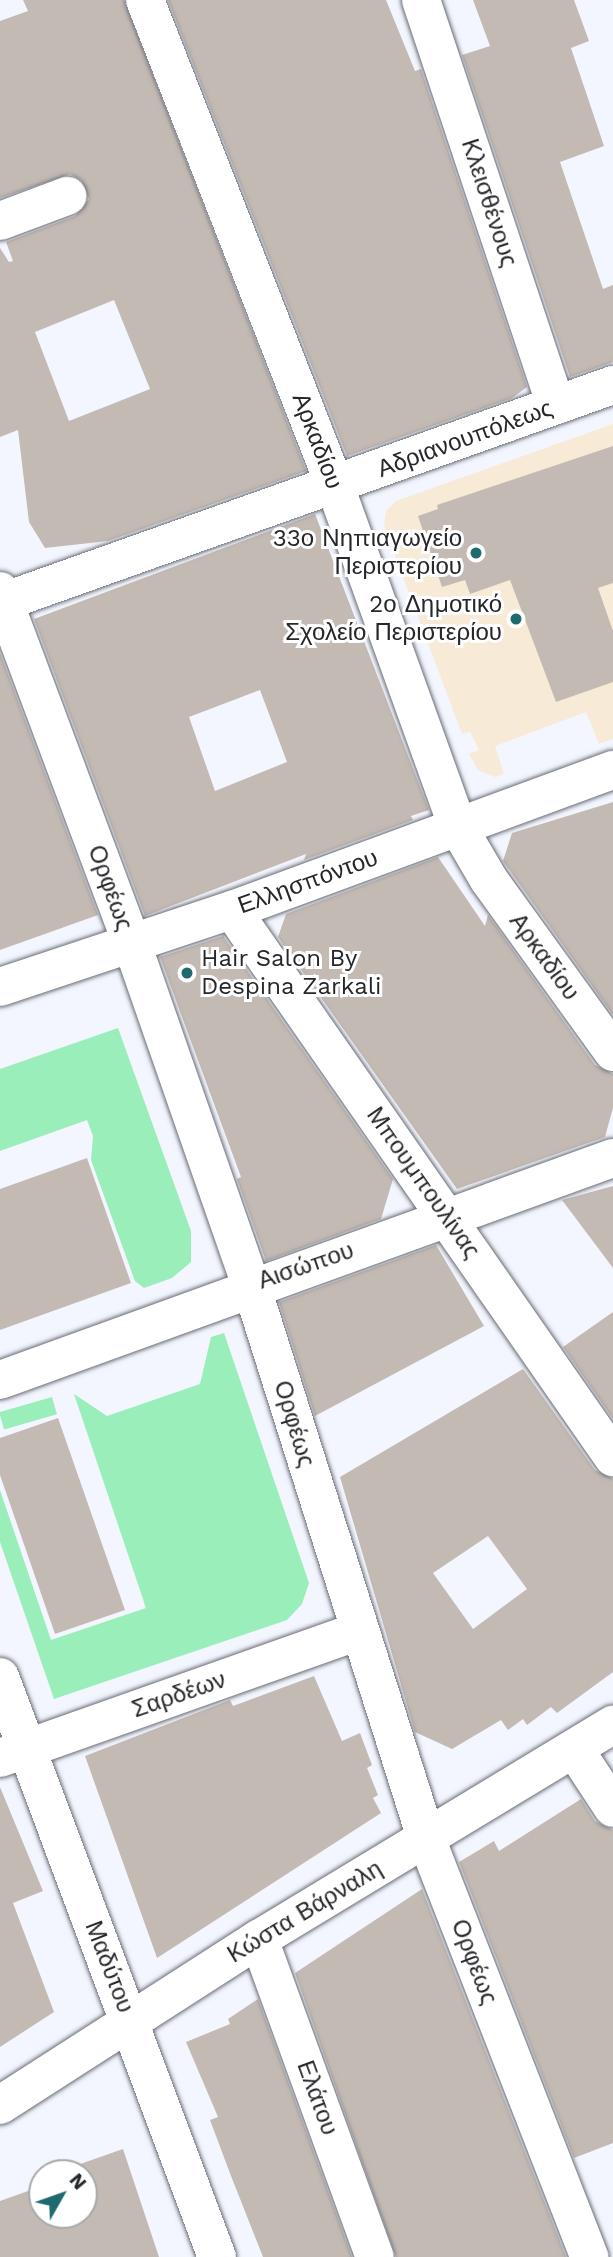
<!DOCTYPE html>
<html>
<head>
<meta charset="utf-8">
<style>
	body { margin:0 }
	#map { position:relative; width:613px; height:2257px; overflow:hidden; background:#f3f6fe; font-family:"Work Sans",sans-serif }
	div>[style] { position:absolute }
	.education>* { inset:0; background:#f7ebd7 }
	.green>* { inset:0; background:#9aeeb9; transform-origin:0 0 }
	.building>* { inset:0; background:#c4bab4 }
	.roads { filter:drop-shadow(0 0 2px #696c75) drop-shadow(0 0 2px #696c75) }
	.minor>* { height:38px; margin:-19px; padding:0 19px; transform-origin:19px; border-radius:19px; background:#fff }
	.dots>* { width:19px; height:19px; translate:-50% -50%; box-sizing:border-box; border:4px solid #fff; border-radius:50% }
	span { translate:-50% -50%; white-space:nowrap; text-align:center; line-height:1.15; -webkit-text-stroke:6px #fff; paint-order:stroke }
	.street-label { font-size:24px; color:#25272a }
	.poi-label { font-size:24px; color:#25272a }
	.right { translate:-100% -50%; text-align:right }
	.left { translate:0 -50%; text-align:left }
	.north { position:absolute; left:28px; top:2159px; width:70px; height:70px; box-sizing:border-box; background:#fff; border:2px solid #a8a9aa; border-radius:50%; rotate:50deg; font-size:19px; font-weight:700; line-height:28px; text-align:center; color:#25272a }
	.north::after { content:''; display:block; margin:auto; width:24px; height:32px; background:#1e6a6e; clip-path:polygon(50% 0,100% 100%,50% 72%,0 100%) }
</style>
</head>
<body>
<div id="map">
	<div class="education">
		<i style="clip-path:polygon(613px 424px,613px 739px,599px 744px,586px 712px,495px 746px,504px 774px,495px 777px,478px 770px,469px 754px,479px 750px,470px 732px,462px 734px,384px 526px,386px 511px,396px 501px)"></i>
	</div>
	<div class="green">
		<i style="clip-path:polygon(118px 1028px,191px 1231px,191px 1262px,172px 1278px,144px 1288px,135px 1281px,91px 1160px,93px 1136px,87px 1120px,0 1151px,0 1069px)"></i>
		<i style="clip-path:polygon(224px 1333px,309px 1583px,302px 1604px,287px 1620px,54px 1699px,0 1542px,0 1490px,51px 1640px,146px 1608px,74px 1394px,107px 1416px,200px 1384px,211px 1337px)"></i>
		<i style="left:52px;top:1397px;width:18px;height:55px;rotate:74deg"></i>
	</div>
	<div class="building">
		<i style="clip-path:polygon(evenodd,23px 0,124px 0,306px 471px,108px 541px,45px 548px,29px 522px,18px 430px,0 437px,0 248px,9px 262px,13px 261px,6px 242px,75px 216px,89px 199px,81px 180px,70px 174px,0 198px,0 21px,28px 11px,23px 0,114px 300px,150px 389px,69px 421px,35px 332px,114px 300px)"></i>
		<i style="clip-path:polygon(168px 0,386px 0,415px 71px,421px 69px,527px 387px,512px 398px,347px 456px)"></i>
		<i style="clip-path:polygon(473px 0,574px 0,589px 41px,571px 48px,604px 146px,560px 162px,603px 289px,613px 285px,613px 362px,570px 377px,462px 55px,490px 46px)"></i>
		<i style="clip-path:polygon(613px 446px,613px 583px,598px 588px,613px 631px,613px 682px,556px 702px,510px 580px,470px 594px,465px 580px,442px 587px,418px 516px,438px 509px,437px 505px)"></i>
		<i style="clip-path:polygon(evenodd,315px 514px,429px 810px,411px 816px,413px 820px,304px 860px,306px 854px,145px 916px,34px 619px,315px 514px,260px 690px,287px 762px,215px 791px,189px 717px,260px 690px)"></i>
		<i style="clip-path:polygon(0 653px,98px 915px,0 950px)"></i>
		<i style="clip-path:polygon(613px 802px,613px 1015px,503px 861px,512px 833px)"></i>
		<i style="clip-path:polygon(438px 857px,485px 926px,488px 915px,595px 1065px,613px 1074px,613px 1108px,605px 1137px,457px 1189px,278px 937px,286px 914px)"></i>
		<i style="clip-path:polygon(223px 936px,393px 1179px,381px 1219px,266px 1261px,237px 1179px,241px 1177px,160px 957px)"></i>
		<i style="clip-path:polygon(87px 1158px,131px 1283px,0 1330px,0 1189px)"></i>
		<i style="clip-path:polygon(613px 1186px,613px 1268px,562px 1200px)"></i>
		<i style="clip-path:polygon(436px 1245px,484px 1326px,315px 1416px,279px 1302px)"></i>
		<i style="clip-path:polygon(613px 1312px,613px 1419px,563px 1347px)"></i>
		<i style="clip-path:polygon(evenodd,523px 1369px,595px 1470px,613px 1479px,613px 1672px,557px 1713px,551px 1707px,527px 1725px,523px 1719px,508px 1730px,501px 1720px,452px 1749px,415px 1732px,340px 1477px,523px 1369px,488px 1536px,527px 1589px,473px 1629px,433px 1573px,488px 1536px)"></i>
		<i style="clip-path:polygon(58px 1418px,125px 1610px,55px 1634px,0 1475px,0 1438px)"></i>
		<i style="clip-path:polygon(314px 1676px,342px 1741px,360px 1733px,372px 1765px,367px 1768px,378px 1795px,373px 1798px,381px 1813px,157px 1958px,85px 1756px,230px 1700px,233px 1706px)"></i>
		<i style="clip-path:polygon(0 1787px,43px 1891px,13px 1903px,54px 2012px,0 2047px)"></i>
		<i style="clip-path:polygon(581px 1799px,595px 1821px,613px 1830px,613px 2143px,574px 2158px,459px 1862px,494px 1841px,499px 1851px)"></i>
		<i style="clip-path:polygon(422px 1889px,566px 2257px,396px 2257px,295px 1973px)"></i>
		<i style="clip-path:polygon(258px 1999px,352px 2257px,263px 2257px,231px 2176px,210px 2120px,218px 2117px,186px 2042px,230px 2024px,228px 2019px)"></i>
		<i style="clip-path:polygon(123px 2149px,159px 2257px,0 2257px,0 2201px,42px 2186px,42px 2215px,84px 2215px,84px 2173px,63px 2170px)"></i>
	</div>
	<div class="roads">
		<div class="minor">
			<i style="left:145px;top:0;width:522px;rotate:68.65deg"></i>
			<i style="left:335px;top:486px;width:363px;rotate:70.2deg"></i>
			<i style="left:458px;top:827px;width:61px;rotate:59.7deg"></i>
			<i style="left:489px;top:880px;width:212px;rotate:54.2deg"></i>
			<i style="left:421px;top:0;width:427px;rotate:71.6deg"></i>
			<i style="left:0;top:221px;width:72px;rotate:-20.5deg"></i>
			<i style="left:0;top:591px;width:377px;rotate:69.5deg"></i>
			<i style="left:132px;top:944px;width:361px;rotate:70.8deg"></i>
			<i style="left:251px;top:1285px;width:580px;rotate:72.44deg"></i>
			<i style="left:426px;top:1838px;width:450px;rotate:68.7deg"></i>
			<i style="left:0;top:603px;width:651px;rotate:-19.58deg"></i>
			<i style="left:232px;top:910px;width:667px;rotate:55.14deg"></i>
			<i style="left:0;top:987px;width:244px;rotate:-18.4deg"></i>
			<i style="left:232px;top:910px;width:406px;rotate:-20.2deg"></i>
			<i style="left:0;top:1380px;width:652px;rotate:-19.91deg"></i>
			<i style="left:0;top:1677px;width:619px;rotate:69.49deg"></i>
			<i style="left:575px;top:1750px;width:69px;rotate:56.8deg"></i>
			<i style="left:0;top:1758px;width:380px;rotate:-19.5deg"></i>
			<i style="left:259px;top:1939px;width:338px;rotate:70deg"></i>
			<i style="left:0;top:2105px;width:308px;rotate:-32.7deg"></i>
			<i style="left:259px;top:1939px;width:414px;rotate:-31.2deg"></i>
		</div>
	</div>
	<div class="dots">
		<i style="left:476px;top:553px;background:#1e6a6e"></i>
		<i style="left:516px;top:619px;background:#1e6a6e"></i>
		<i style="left:187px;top:973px;background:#1e6a6e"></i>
	</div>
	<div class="street-label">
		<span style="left:489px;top:203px;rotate:72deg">Κλεισθένους</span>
		<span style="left:465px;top:439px;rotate:-20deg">Αδριανουπόλεως</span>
		<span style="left:317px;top:441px;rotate:69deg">Αρκαδίου</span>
		<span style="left:308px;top:882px;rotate:-20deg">Ελλησπόντου</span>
		<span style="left:110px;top:888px;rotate:70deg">Ορφέως</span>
		<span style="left:544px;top:957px;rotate:54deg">Αρκαδίου</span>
		<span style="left:423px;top:1183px;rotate:55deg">Μπουμπουλίνας</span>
		<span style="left:306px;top:1266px;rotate:-19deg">Αισώπου</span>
		<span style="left:294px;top:1424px;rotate:73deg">Ορφέως</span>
		<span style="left:179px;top:1695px;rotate:-19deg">Σαρδέων</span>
		<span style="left:305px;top:1912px;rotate:-31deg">Κώστα Βάρναλη</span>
		<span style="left:474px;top:1962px;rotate:69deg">Ορφέως</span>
		<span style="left:109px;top:1967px;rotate:69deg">Μαδύτου</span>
		<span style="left:317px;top:2098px;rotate:70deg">Ελάτου</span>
	</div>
	<div class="poi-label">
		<span class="right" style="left:462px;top:553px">33ο Νηπιαγωγείο<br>Περιστερίου</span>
		<span class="right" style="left:502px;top:619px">2ο Δημοτικό<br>Σχολείο Περιστερίου</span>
		<span class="left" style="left:201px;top:973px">Hair Salon By<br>Despina Zarkali</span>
	</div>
	<div class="north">N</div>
</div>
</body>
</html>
